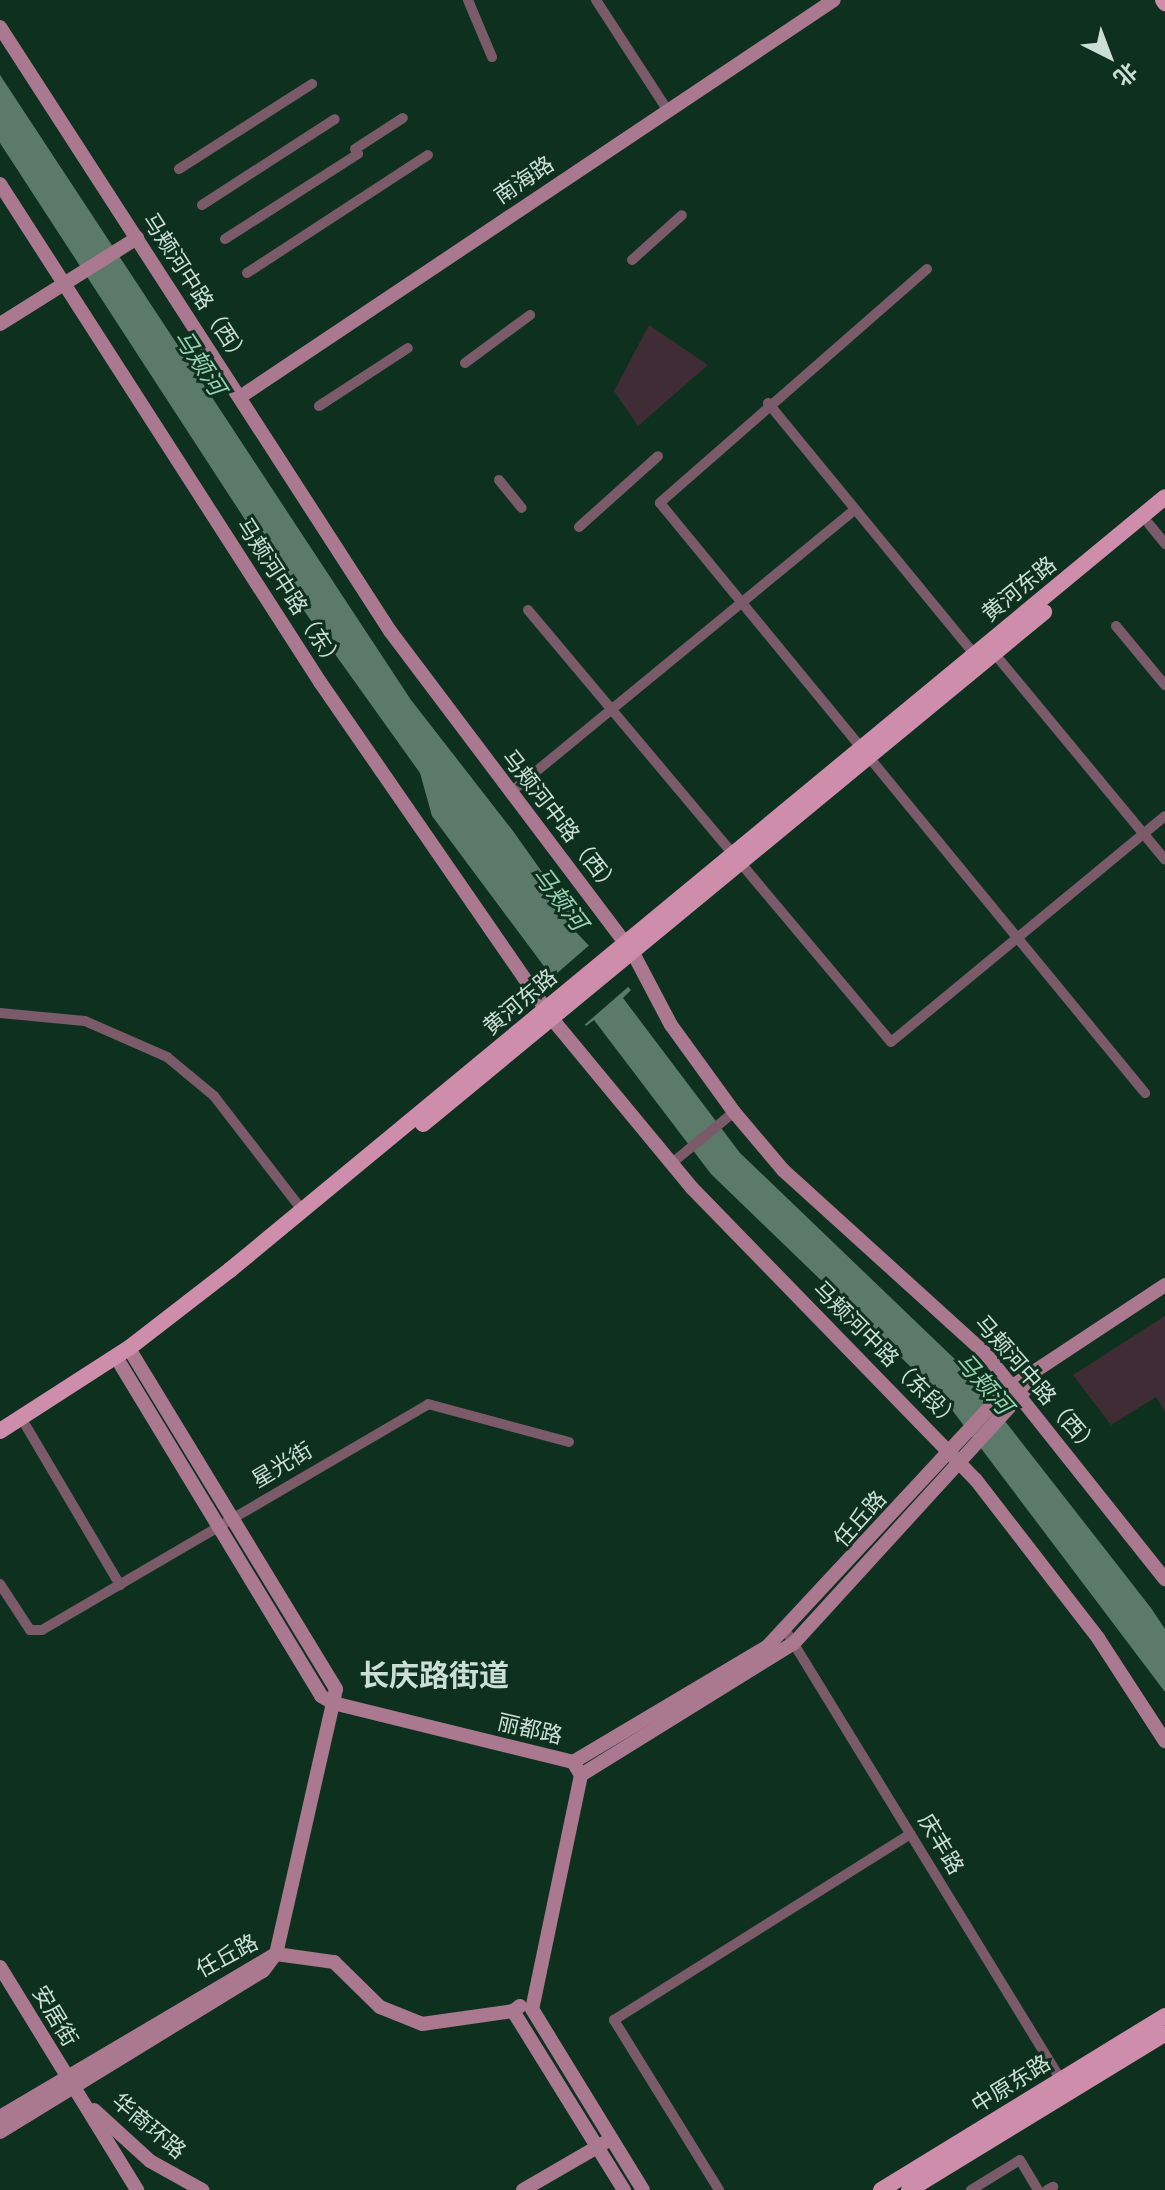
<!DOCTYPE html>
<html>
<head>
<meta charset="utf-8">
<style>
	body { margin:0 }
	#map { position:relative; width:1165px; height:2190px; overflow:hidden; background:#0e301f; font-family:"Times New Roman","Noto Sans SC",serif }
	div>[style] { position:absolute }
	.green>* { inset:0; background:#402c35 }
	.water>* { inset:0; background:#5c7a69 }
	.pier>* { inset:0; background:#0e301f; transform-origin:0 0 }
	.street>* { height:10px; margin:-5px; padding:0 5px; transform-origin:5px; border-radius:5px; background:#7b5b6a }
	.secondary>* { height:14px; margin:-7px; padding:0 7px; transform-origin:7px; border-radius:7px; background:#aa788f }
	.primary>* { height:16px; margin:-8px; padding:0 8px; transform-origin:8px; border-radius:8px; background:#ce8dab }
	span { translate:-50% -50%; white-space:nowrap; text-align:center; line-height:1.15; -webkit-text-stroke:6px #0e301f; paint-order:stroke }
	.street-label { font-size:22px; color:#ccdfd4 }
	.water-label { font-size:24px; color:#98d0b0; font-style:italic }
	.district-label { font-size:30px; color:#ccdfd4; font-weight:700 }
	.north { position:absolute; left:1069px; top:16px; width:80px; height:80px; -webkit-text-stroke:6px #0e301f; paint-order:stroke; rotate:138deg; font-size:22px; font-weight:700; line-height:32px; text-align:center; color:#ccdfd4 }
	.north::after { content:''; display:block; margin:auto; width:28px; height:36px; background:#ccdfd4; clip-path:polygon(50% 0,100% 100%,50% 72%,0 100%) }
</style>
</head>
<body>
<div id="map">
	<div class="green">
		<i style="clip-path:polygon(649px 325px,708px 365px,638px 426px,614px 391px)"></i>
		<i style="clip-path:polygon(1165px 1316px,1165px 1412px,1156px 1397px,1111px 1425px,1073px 1375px)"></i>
	</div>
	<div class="water">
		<i style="clip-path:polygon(0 75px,411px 700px,513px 831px,581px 927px,576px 932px,631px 990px,623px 998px,740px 1153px,962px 1366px,1151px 1608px,1165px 1629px,1165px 1692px,943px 1398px,711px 1174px,594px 1020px,586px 1026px,541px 974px,546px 969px,432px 816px,420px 773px,307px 615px,0 143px)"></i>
	</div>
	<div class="pier">
		<i style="left:593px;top:942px;width:57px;height:63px;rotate:49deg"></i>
	</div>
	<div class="street">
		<i style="left:468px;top:0;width:62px;rotate:67.2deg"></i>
		<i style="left:596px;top:0;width:132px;rotate:57deg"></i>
		<i style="left:355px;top:149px;width:57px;rotate:-32.9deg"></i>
		<i style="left:179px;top:169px;width:158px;rotate:-32.6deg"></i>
		<i style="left:202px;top:205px;width:158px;rotate:-32.9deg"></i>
		<i style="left:225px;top:239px;width:158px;rotate:-32.6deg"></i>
		<i style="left:632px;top:260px;width:67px;rotate:-42deg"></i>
		<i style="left:927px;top:269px;width:355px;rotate:138.8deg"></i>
		<i style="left:660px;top:503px;width:764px;rotate:50.58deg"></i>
		<i style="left:247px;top:273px;width:216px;rotate:-33.1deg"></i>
		<i style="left:465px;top:363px;width:81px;rotate:-36.4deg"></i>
		<i style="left:768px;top:403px;width:325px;rotate:50.6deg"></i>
		<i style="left:319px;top:406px;width:106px;rotate:-33.1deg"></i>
		<i style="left:499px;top:480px;width:36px;rotate:51deg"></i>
		<i style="left:1149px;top:524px;width:26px;rotate:51deg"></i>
		<i style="left:579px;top:527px;width:106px;rotate:-41.9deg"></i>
		<i style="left:528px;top:610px;width:564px;rotate:49.96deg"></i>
		<i style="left:891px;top:1042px;width:355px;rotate:-39.5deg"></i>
		<i style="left:1116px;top:626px;width:77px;rotate:50.3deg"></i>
		<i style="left:994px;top:653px;width:268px;rotate:50.4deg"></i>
		<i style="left:511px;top:792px;width:445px;rotate:-39.4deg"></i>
		<i style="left:0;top:1013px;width:85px;rotate:5.4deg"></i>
		<i style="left:85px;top:1021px;width:90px;rotate:23.7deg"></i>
		<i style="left:167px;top:1057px;width:61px;rotate:39.7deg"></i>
		<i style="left:214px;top:1096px;width:144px;rotate:52.3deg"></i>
		<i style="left:672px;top:1163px;width:80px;rotate:-39.4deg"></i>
		<i style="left:26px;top:1426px;width:185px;rotate:59.4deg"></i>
		<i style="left:0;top:1584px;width:55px;rotate:56.9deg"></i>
		<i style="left:30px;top:1630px;width:12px"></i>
		<i style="left:42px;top:1630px;width:447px;rotate:-30.3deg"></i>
		<i style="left:428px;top:1404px;width:146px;rotate:15.1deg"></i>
		<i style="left:786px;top:1631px;width:527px;rotate:58.51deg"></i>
		<i style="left:719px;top:2190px;width:200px;rotate:-121.7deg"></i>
		<i style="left:614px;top:2020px;width:350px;rotate:-32.1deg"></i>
		<i style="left:971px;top:2190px;width:57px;rotate:-31.5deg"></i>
		<i style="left:1020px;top:2160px;width:35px;rotate:59deg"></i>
		<i style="left:1047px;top:2190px;width:7px;rotate:-27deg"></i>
	</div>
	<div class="secondary">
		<i style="left:0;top:27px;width:719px;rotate:57.15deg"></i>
		<i style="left:390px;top:631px;width:403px;rotate:53deg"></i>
		<i style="left:633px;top:953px;width:81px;rotate:62.2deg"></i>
		<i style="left:671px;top:1025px;width:107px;rotate:54.1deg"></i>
		<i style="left:734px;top:1112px;width:76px;rotate:49.8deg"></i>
		<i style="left:783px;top:1170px;width:273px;rotate:42.2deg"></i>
		<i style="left:985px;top:1353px;width:289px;rotate:51.5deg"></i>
		<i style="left:0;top:184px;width:592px;rotate:57.28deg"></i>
		<i style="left:320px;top:682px;width:411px;rotate:55.4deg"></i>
		<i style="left:553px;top:1020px;width:218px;rotate:50.4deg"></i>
		<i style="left:692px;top:1188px;width:407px;rotate:45.8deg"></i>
		<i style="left:976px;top:1480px;width:200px;rotate:52.3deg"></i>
		<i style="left:1098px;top:1638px;width:123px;rotate:57deg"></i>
		<i style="left:0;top:324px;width:162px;rotate:-32.1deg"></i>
		<i style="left:240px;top:397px;width:714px;rotate:-33.76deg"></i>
		<i style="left:116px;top:1357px;width:396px;rotate:58.8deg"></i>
		<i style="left:321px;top:1696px;width:14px;rotate:30deg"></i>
		<i style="left:333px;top:1703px;width:14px;rotate:-78deg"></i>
		<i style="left:336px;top:1689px;width:399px;rotate:-121.3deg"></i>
		<i style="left:573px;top:1762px;width:226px;rotate:-30.7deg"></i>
		<i style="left:767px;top:1647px;width:350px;rotate:-47.1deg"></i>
		<i style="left:1005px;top:1391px;width:192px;rotate:-33.5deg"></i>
		<i style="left:581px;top:1775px;width:251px;rotate:-31.8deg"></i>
		<i style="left:794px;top:1643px;width:344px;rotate:-47.6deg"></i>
		<i style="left:0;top:1967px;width:262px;rotate:58.4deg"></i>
		<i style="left:520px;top:2006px;width:9px;rotate:144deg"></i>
		<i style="left:513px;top:2011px;width:211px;rotate:58.2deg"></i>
		<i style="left:94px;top:2110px;width:76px;rotate:42.3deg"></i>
		<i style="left:150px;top:2161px;width:60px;rotate:29.1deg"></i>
		<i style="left:0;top:2117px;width:321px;rotate:-30.6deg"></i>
		<i style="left:276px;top:1954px;width:59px;rotate:7.9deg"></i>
		<i style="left:334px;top:1962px;width:64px;rotate:44.4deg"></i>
		<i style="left:380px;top:2007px;width:45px;rotate:22deg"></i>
		<i style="left:422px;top:2024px;width:92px;rotate:-8.1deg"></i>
		<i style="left:0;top:2132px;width:308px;rotate:-31.5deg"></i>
		<i style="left:263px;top:1971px;width:21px;rotate:-53deg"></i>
		<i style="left:276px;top:1954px;width:257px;rotate:-77.2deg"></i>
		<i style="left:333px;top:1703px;width:247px;rotate:13.8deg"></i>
		<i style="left:573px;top:1762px;width:15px;rotate:58deg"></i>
		<i style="left:581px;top:1775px;width:239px;rotate:101.8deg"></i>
		<i style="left:532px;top:2009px;width:212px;rotate:58.5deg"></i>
		<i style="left:523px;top:2190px;width:94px;rotate:-30.1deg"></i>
	</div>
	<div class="primary">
		<i style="left:1163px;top:0;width:4px;rotate:56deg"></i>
		<i style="left:423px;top:1124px;width:805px;rotate:-39.5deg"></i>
		<i style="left:0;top:1431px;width:153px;rotate:-32.8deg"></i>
		<i style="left:129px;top:1348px;width:128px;rotate:-37.7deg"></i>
		<i style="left:230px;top:1270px;width:1213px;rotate:-39.58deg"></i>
		<i style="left:881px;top:2190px;width:333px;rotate:-31.5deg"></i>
		<i style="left:909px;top:2190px;width:300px;rotate:-31.4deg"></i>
	</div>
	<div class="street-label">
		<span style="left:524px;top:180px;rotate:-34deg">南海路</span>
		<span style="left:196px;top:289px;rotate:57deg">马颊河中路（西）</span>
		<span style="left:1019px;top:589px;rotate:-39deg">黄河东路</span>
		<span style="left:290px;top:594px;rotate:57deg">马颊河中路（东）</span>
		<span style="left:561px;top:822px;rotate:52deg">马颊河中路（西）</span>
		<span style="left:520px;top:1002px;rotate:-40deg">黄河东路</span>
		<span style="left:887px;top:1355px;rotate:45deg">马颊河中路（东段）</span>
		<span style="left:1037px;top:1385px;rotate:49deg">马颊河中路（西）</span>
		<span style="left:282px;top:1465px;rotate:-31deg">星光街</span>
		<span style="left:860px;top:1519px;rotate:-48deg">任丘路</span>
		<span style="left:530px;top:1729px;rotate:13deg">丽都路</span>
		<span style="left:941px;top:1844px;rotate:59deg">庆丰路</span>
		<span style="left:227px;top:1956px;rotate:-28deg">任丘路</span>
		<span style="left:55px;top:2016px;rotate:59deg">安居街</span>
		<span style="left:1011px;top:2084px;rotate:-32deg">中原东路</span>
		<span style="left:149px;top:2126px;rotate:40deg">华商环路</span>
	</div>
	<div class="water-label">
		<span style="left:199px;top:363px;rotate:57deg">马颊河</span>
		<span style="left:559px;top:899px;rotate:53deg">马颊河</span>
		<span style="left:983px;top:1384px;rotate:49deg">马颊河</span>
	</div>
	<div class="district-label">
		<span style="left:434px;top:1676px">长庆路街道</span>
	</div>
	<div class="north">北</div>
</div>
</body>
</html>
